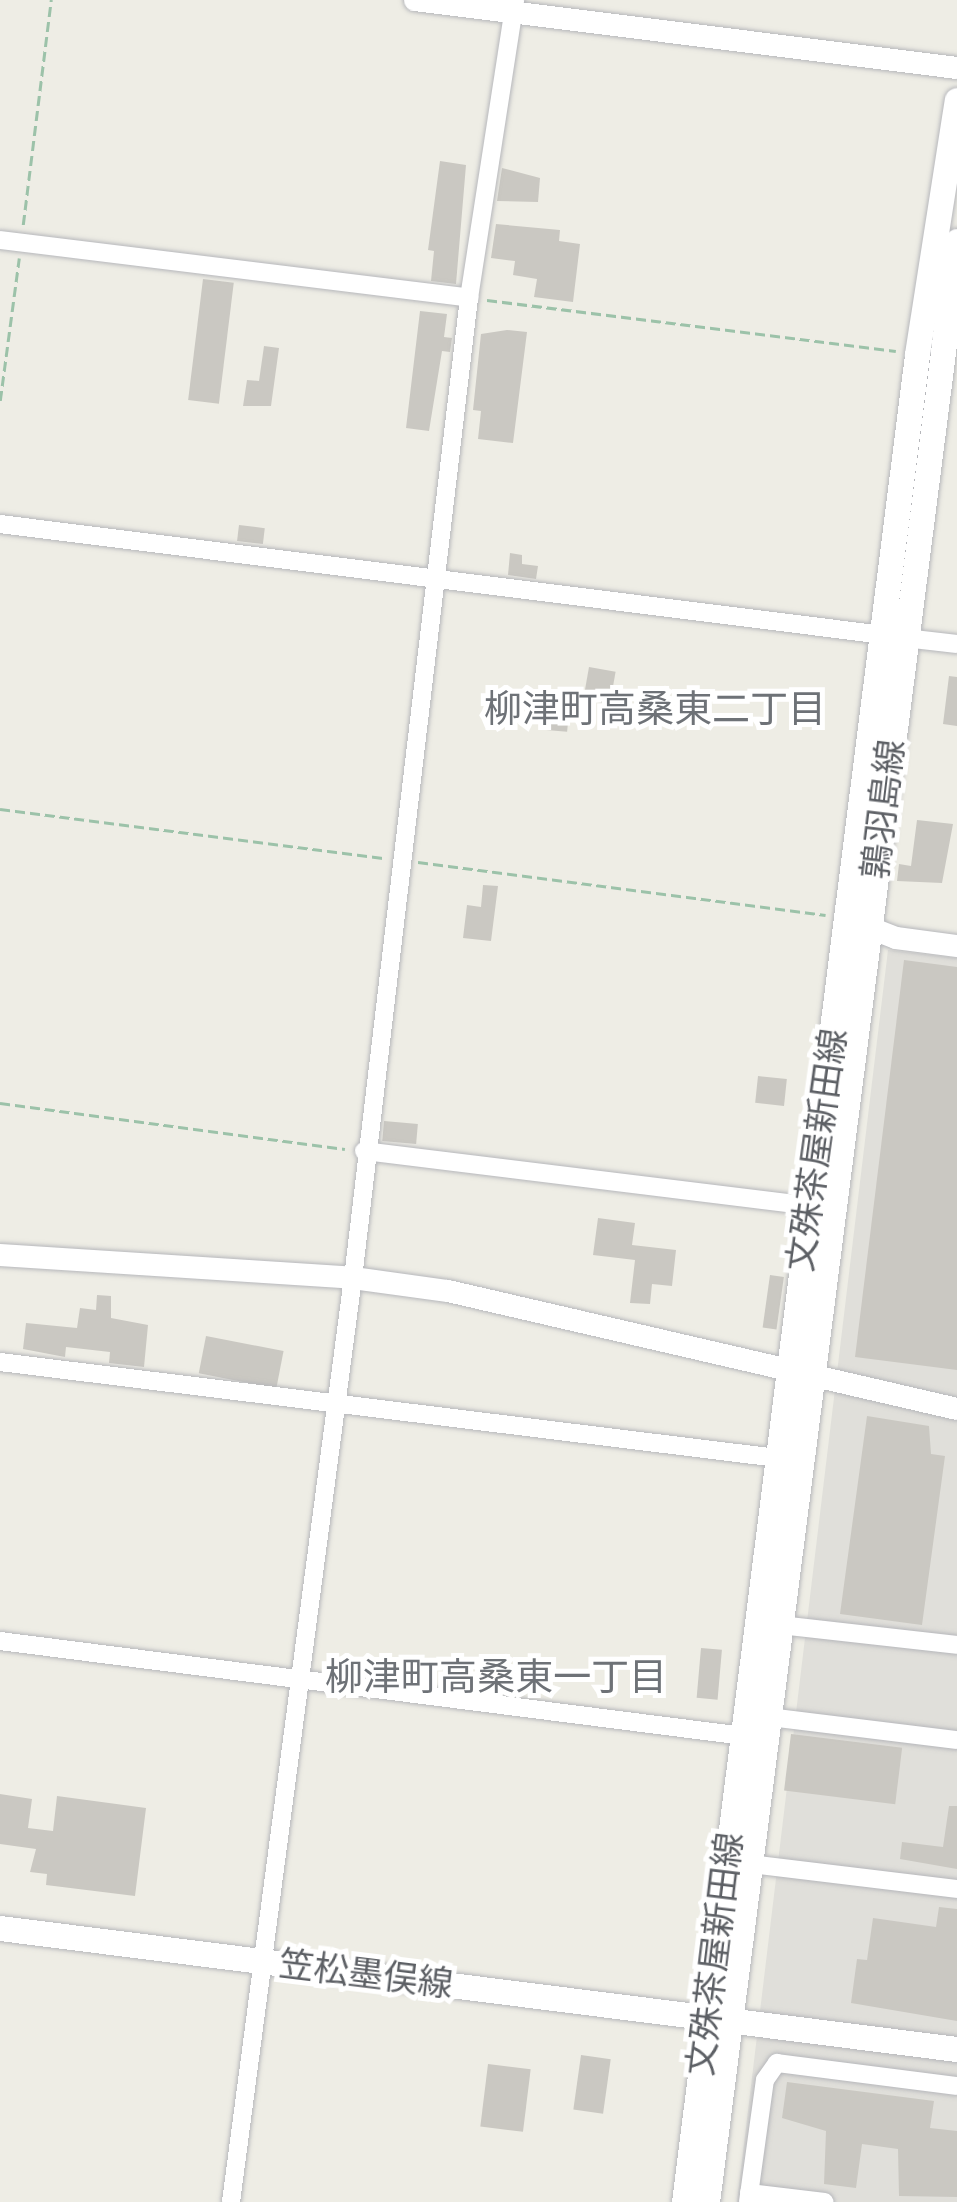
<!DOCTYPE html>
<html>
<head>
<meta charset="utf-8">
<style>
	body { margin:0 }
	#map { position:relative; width:957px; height:2202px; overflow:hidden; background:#eeede5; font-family:Cabin,"Noto Sans JP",sans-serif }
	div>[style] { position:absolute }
	.industrial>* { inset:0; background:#e0dfda }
	.building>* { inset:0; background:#cac8c2; transform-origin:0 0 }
	.path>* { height:2.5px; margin-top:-1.25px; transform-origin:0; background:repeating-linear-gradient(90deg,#9cc2a9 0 10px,transparent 0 15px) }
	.roads { filter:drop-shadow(0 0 2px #b6b7bb) drop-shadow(0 0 2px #b6b7bb) }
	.minor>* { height:18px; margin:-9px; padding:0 9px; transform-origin:9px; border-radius:9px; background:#fff }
	.tertiary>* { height:22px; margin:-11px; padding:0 11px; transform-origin:11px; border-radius:11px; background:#fff }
	.secondary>* { height:25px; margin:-12.5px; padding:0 12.5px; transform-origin:12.5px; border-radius:12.5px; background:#fff }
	span { translate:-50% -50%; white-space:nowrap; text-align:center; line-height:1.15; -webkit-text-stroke:10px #fff; paint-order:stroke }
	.street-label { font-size:35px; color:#5d6065 }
	.neighbourhood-label { font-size:38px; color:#6e7277 }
</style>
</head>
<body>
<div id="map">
	<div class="industrial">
		<i style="clip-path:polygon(888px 950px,957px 958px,957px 2202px,737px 2202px)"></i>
	</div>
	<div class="building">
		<i style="clip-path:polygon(440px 161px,466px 165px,456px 284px,431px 281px,434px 251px,428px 250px)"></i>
		<i style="clip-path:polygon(502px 168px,540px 178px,538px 202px,497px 201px)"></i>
		<i style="clip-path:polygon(496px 224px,560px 230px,559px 241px,580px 244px,573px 302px,534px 297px,537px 279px,513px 275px,515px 261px,491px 258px)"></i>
		<i style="left:203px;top:279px;width:31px;height:122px;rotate:7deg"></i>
		<i style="clip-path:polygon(420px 311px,447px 314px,444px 337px,452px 338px,450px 352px,442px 351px,429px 431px,406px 428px)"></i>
		<i style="clip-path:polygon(507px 330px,527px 332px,513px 443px,478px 439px,481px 411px,473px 410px,481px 334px)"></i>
		<i style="clip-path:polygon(264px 346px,279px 348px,271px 406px,243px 406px,247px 380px,259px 381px)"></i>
		<i style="left:239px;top:525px;width:26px;height:16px;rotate:7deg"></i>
		<i style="clip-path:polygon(510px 553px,522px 555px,522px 564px,538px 566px,536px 579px,508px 575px)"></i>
		<i style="left:589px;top:667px;width:27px;height:33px;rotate:10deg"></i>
		<i style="clip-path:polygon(949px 676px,957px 677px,957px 726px,943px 724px)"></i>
		<i style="left:549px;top:698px;width:21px;height:32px;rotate:5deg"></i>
		<i style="clip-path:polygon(917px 820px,953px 824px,942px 883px,897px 881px,899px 864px,911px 866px)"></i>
		<i style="clip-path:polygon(483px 885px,498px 886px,491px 941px,463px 938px,467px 905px,481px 907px)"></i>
		<i style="clip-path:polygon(904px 960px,957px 967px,957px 1370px,855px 1357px)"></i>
		<i style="left:758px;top:1076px;width:29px;height:27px;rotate:6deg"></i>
		<i style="left:384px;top:1121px;width:34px;height:20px;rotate:5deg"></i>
		<i style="clip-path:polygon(598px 1218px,635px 1223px,632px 1245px,676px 1250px,672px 1286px,652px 1284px,650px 1304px,630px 1303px,635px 1260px,593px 1255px)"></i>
		<i style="left:770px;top:1275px;width:14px;height:53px;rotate:8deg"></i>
		<i style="clip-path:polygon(97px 1295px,111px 1296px,111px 1318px,148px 1325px,144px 1367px,109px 1363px,110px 1352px,66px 1347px,65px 1357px,23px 1349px,26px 1323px,77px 1328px,80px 1308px,96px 1310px)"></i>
		<i style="left:206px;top:1336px;width:79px;height:38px;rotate:11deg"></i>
		<i style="clip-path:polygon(867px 1416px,929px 1426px,931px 1454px,945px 1456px,922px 1625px,840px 1614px)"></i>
		<i style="left:701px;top:1648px;width:21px;height:50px;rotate:5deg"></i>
		<i style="left:791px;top:1734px;width:112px;height:57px;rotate:7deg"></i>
		<i style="clip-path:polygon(0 1794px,32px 1799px,28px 1828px,53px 1831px,57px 1796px,146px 1808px,135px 1896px,46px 1885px,47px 1874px,30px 1872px,36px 1849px,0 1844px)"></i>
		<i style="clip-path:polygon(949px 1806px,957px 1806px,957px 1869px,900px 1859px,902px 1842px,943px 1847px)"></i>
		<i style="clip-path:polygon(939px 1907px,957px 1909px,957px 2021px,851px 2003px,857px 1959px,867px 1960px,873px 1918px,936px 1927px)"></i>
		<i style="left:581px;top:2055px;width:30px;height:55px;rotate:8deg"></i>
		<i style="left:488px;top:2064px;width:43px;height:63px;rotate:7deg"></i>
		<i style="clip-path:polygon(787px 2082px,934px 2101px,930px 2128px,957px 2131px,957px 2197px,899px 2196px,898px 2149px,862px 2144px,856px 2188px,824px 2184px,826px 2131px,782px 2118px)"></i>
	</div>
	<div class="path">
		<i style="left:23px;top:225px;width:227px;rotate:-82.9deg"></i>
		<i style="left:487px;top:300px;width:412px;rotate:7.1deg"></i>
		<i style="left:0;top:401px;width:144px;rotate:-82.4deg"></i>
		<i style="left:0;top:809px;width:388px;rotate:7.3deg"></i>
		<i style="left:418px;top:862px;width:411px;rotate:7.4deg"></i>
		<i style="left:0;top:1103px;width:348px;rotate:7.6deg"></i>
	</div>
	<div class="roads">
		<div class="minor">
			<i style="left:0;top:240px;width:473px;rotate:7deg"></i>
			<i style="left:0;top:524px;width:890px;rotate:7.16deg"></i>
			<i style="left:905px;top:638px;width:52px;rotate:6.6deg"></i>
			<i style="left:364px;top:1151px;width:448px;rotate:7deg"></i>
			<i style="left:0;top:1362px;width:783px;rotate:7.04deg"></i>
			<i style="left:780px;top:1625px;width:178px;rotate:6.4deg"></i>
			<i style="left:0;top:1641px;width:750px;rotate:7.28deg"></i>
			<i style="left:777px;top:1718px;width:181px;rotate:7deg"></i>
			<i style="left:750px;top:1864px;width:209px;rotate:6.9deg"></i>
			<i style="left:749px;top:2193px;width:76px;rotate:6.8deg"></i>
			<i style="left:231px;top:2202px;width:932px;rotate:-82.48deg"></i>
			<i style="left:353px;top:1278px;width:987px;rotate:-83.25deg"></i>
			<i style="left:469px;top:298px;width:302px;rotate:-81.2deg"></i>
			<i style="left:748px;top:2202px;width:123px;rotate:-82.1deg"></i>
			<i style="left:765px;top:2080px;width:21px;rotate:-55deg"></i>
			<i style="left:777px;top:2063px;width:181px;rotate:7.3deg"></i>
		</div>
		<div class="tertiary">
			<i style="left:415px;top:0;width:546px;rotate:7.15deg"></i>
			<i style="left:855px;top:922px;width:44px;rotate:21.3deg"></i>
			<i style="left:896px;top:938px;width:62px;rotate:7.5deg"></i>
			<i style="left:0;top:1255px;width:354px;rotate:3.7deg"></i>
			<i style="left:353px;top:1278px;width:96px;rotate:7.8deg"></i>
			<i style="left:448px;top:1291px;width:522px;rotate:13.05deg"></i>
		</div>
		<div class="secondary">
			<i style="left:0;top:1928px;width:965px;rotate:7.21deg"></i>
			<i style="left:684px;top:2202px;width:1863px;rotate:-82.81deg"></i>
			<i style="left:917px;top:354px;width:257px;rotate:-81.1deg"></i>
			<i style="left:707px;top:2202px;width:1977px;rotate:-82.73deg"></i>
		</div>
	</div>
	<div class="street-label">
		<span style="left:883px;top:809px;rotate:-83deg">鶉羽島線</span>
		<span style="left:817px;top:1150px;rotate:-82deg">文殊茶屋新田線</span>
		<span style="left:715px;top:1954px;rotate:-83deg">文殊茶屋新田線</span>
		<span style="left:366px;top:1974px;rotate:7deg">笠松墨俣線</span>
	</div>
	<div class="neighbourhood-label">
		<span style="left:655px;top:709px">柳津町高桑東二丁目</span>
		<span style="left:496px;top:1677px">柳津町高桑東一丁目</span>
	</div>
</div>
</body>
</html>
